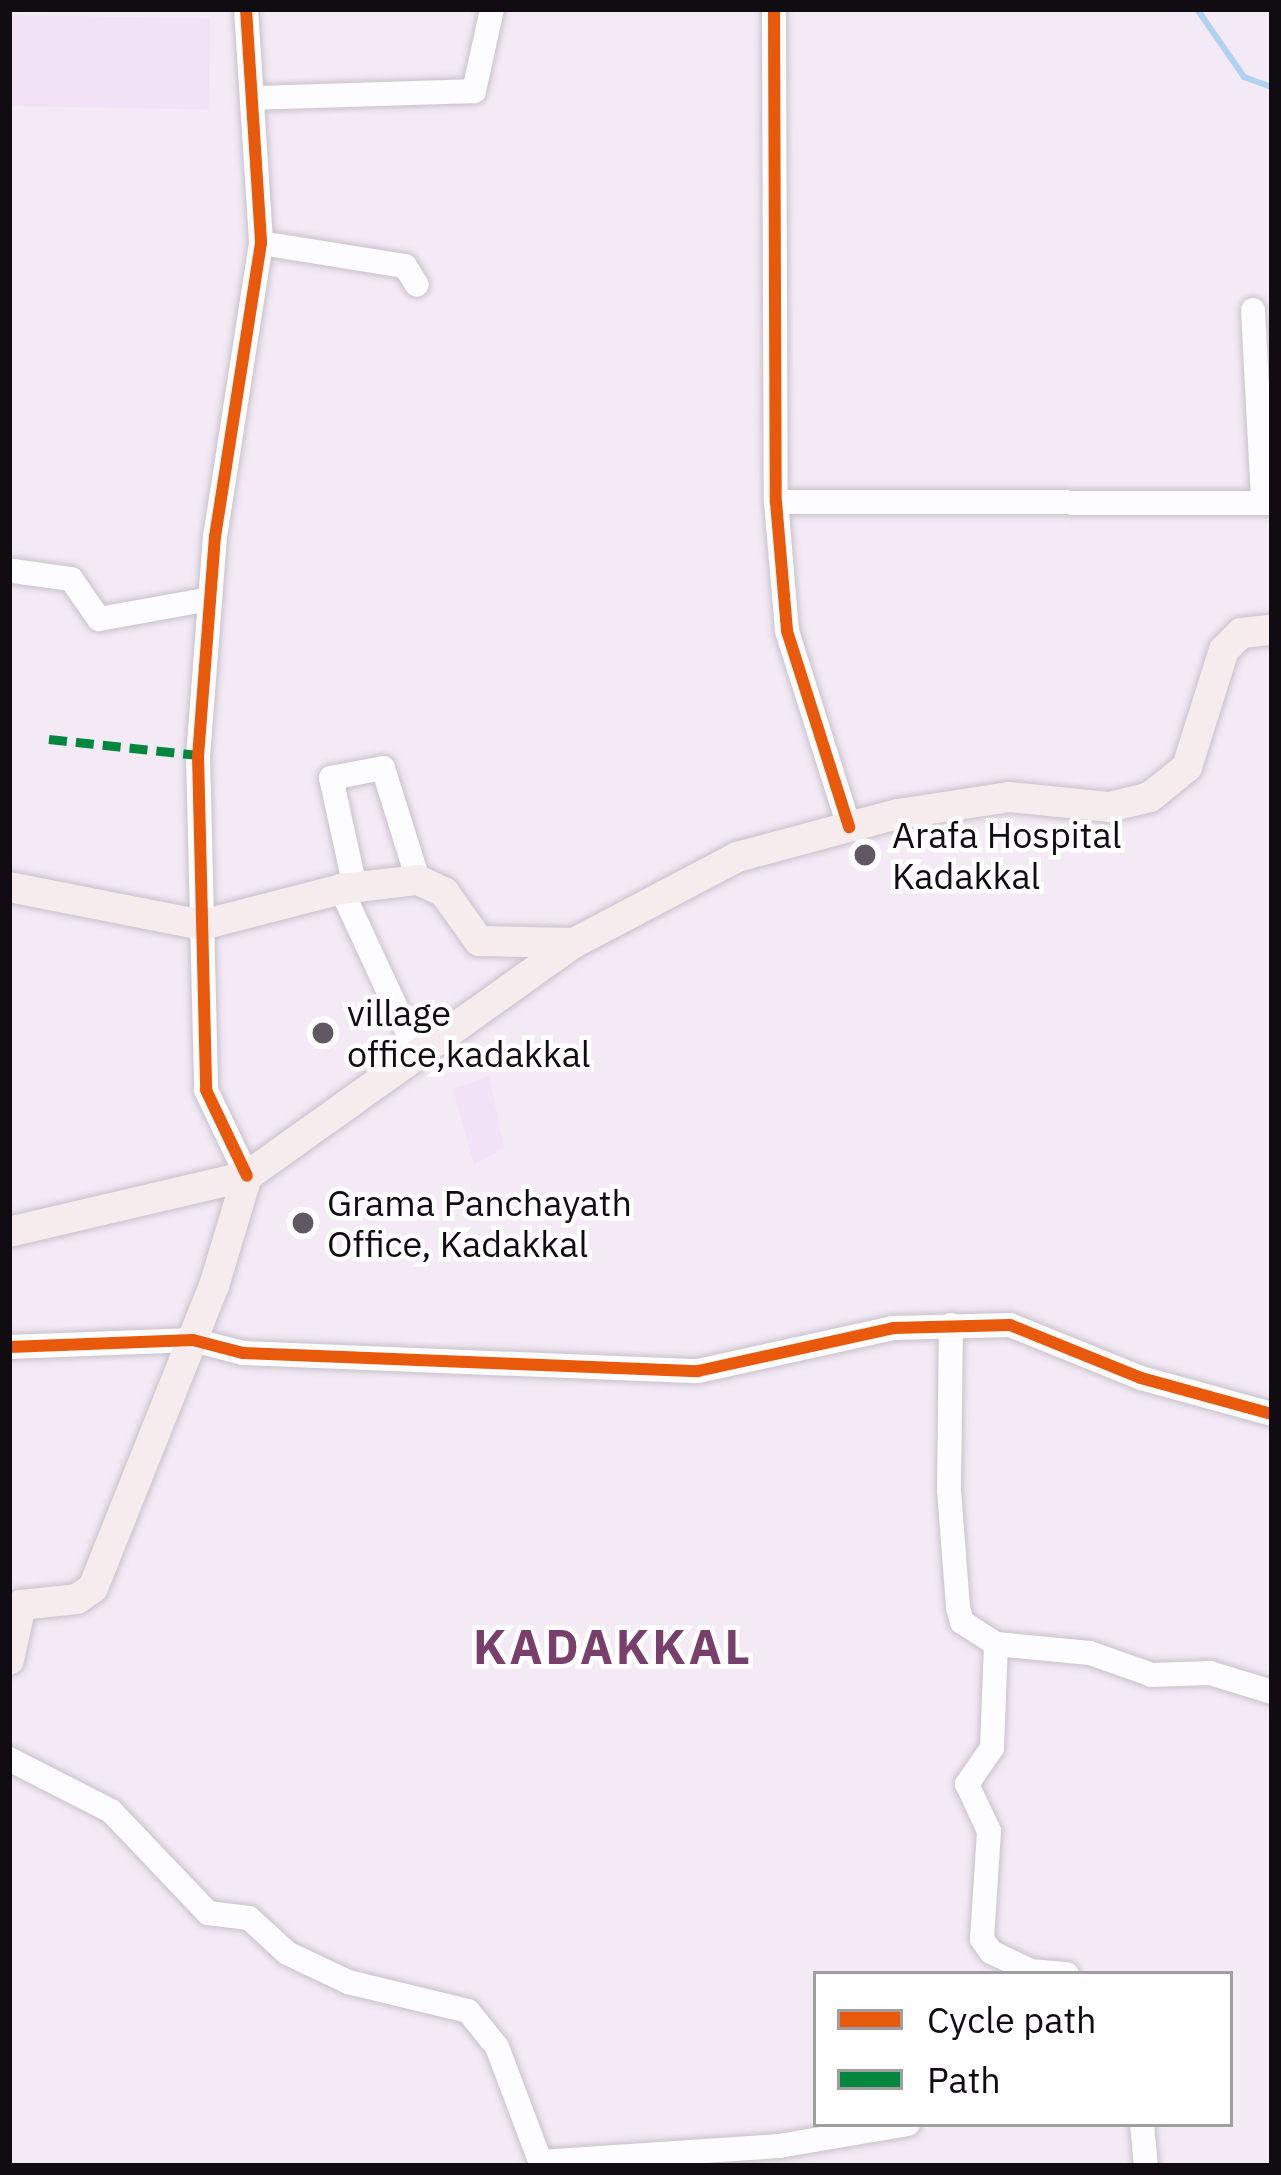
<!DOCTYPE html>
<html>
<head>
<meta charset="utf-8">
<style>
	body { margin:0 }
	#map { position:relative; width:1281px; height:2175px; overflow:hidden; background:#f3eaf6; font-family:"IBM Plex Sans",sans-serif }
	div>[style] { position:absolute }
	.built>* { inset:0; background:#f1e2f6; transform-origin:0 0 }
	.stream>* { height:6px; margin:-3px; padding:0 3px; transform-origin:3px; border-radius:3px; background:#b1d2f1 }
	.roads { filter:drop-shadow(0 0 3px #c8c1ca) drop-shadow(0 0 3px #c8c1ca) }
	.minor>* { height:24px; margin:-12px; padding:0 12px; transform-origin:12px; border-radius:12px; background:#fdfcfe }
	.major>* { height:30px; margin:-15px; padding:0 15px; transform-origin:15px; border-radius:15px; background:#f6ecee }
	.quiet>* { height:9px; margin-top:-4.5px; transform-origin:0; background:repeating-linear-gradient(90deg,#00873e 0 18px,transparent 0 27px) }
	.cycleway>* { height:12px; margin:-6px; padding:0 6px; transform-origin:6px; border-radius:6px; background:#e8590c }
	.dots>* { width:33px; height:33px; translate:-50% -50%; box-sizing:border-box; border:6px solid #fff; border-radius:50% }
	span { translate:-50% -50%; white-space:nowrap; text-align:center; line-height:1.15; -webkit-text-stroke:9px #fff; paint-order:stroke }
	.poi-label { font-size:36px; color:#100c12 }
	.left { translate:0 -50%; text-align:left }
	.district-label { font-size:48px; color:#793f6c; font-weight:700; letter-spacing:3px }
	.frame { position:absolute; inset:0; border:12px solid #100c12; pointer-events:none }
	.legend { position:absolute; left:813px; top:1971px; width:420px; height:156px; box-sizing:border-box; background:#fff; border:3px solid #9f9ea0; margin:0; padding:15px 21px; list-style:none; font-size:36px; color:#100c12 }
	.legend li { display:flex; align-items:center; gap:24px; height:60px }
	.legend b { width:60px; border:3px solid #9f9ea0 }
</style>
</head>
<body>
<div id="map">
	<div class="built">
		<i style="left:9px;top:15px;width:201px;height:91px;rotate:1deg"></i>
		<i style="clip-path:polygon(489px 1076px,504px 1148px,474px 1165px,453px 1089px)"></i>
	</div>
	<div class="stream">
		<i style="left:1197px;top:9px;width:83px;rotate:55.3deg"></i>
		<i style="left:1244px;top:77px;width:30px;rotate:20deg"></i>
	</div>
	<div class="roads">
		<div class="minor">
			<i style="left:246px;top:9px;width:234px;rotate:86.3deg"></i>
			<i style="left:261px;top:243px;width:297px;rotate:98.9deg"></i>
			<i style="left:215px;top:536px;width:220px;rotate:94.4deg"></i>
			<i style="left:198px;top:755px;width:335px;rotate:88.6deg"></i>
			<i style="left:206px;top:1090px;width:95px;rotate:64.5deg"></i>
			<i style="left:774px;top:9px;width:493px;rotate:89.8deg"></i>
			<i style="left:776px;top:502px;width:129px;rotate:85.1deg"></i>
			<i style="left:787px;top:631px;width:206px;rotate:72.4deg"></i>
			<i style="left:252px;top:98px;width:222px;rotate:-1.8deg"></i>
			<i style="left:474px;top:91px;width:84px;rotate:-77.6deg"></i>
			<i style="left:261px;top:243px;width:146px;rotate:9.1deg"></i>
			<i style="left:405px;top:266px;width:22px;rotate:58deg"></i>
			<i style="left:1253px;top:310px;width:191px;rotate:87deg"></i>
			<i style="left:776px;top:502px;width:496px;rotate:0.1deg"></i>
			<i style="left:13px;top:571px;width:59px;rotate:7.9deg"></i>
			<i style="left:71px;top:579px;width:49px;rotate:55deg"></i>
			<i style="left:99px;top:619px;width:113px;rotate:-10.2deg"></i>
			<i style="left:355px;top:887px;width:112px;rotate:-102.4deg"></i>
			<i style="left:331px;top:778px;width:53px;rotate:-10.9deg"></i>
			<i style="left:383px;top:768px;width:117px;rotate:72.6deg"></i>
			<i style="left:341px;top:889px;width:183px;rotate:65.1deg"></i>
			<i style="left:951px;top:1325px;width:165px;rotate:90.7deg"></i>
			<i style="left:949px;top:1490px;width:118px;rotate:85.6deg"></i>
			<i style="left:958px;top:1608px;width:15px;rotate:74deg"></i>
			<i style="left:962px;top:1622px;width:40px;rotate:32.9deg"></i>
			<i style="left:996px;top:1644px;width:104px;rotate:92.2deg"></i>
			<i style="left:992px;top:1748px;width:44px;rotate:124.8deg"></i>
			<i style="left:967px;top:1784px;width:52px;rotate:64.9deg"></i>
			<i style="left:989px;top:1831px;width:108px;rotate:93.7deg"></i>
			<i style="left:982px;top:1939px;width:16px;rotate:55deg"></i>
			<i style="left:991px;top:1952px;width:44px;rotate:25.4deg"></i>
			<i style="left:1031px;top:1971px;width:36px;rotate:5deg"></i>
			<i style="left:9px;top:1347px;width:184px;rotate:-2.2deg"></i>
			<i style="left:193px;top:1340px;width:52px;rotate:14.6deg"></i>
			<i style="left:243px;top:1353px;width:455px;rotate:2.3deg"></i>
			<i style="left:698px;top:1371px;width:200px;rotate:-12.4deg"></i>
			<i style="left:893px;top:1328px;width:117px;rotate:-1.5deg"></i>
			<i style="left:1010px;top:1325px;width:141px;rotate:22deg"></i>
			<i style="left:1141px;top:1378px;width:136px;rotate:15.4deg"></i>
			<i style="left:996px;top:1644px;width:94px;rotate:5.5deg"></i>
			<i style="left:1090px;top:1653px;width:66px;rotate:19.5deg"></i>
			<i style="left:1152px;top:1675px;width:58px;rotate:-2deg"></i>
			<i style="left:1210px;top:1673px;width:65px;rotate:17deg"></i>
			<i style="left:9px;top:1759px;width:114px;rotate:27deg"></i>
			<i style="left:111px;top:1811px;width:141px;rotate:46.4deg"></i>
			<i style="left:208px;top:1913px;width:41px;rotate:7deg"></i>
			<i style="left:249px;top:1918px;width:52px;rotate:42.6deg"></i>
			<i style="left:287px;top:1953px;width:68px;rotate:25.4deg"></i>
			<i style="left:348px;top:1982px;width:123px;rotate:13.6deg"></i>
			<i style="left:468px;top:2011px;width:46px;rotate:51.1deg"></i>
			<i style="left:497px;top:2047px;width:127px;rotate:69.3deg"></i>
			<i style="left:1142px;top:2124px;width:42px;rotate:84.6deg"></i>
			<i style="left:540px;top:2162px;width:240px;rotate:-3.8deg"></i>
			<i style="left:779px;top:2146px;width:131px;rotate:-9.7deg"></i>
		</div>
		<div class="major">
			<i style="left:9px;top:887px;width:197px;rotate:11.1deg"></i>
			<i style="left:202px;top:925px;width:144px;rotate:-14.5deg"></i>
			<i style="left:341px;top:889px;width:78px;rotate:-6.7deg"></i>
			<i style="left:418px;top:880px;width:29px;rotate:25deg"></i>
			<i style="left:444px;top:892px;width:60px;rotate:54.5deg"></i>
			<i style="left:479px;top:941px;width:95px;rotate:1.2deg"></i>
			<i style="left:9px;top:1232px;width:244px;rotate:-13.2deg"></i>
			<i style="left:247px;top:1176px;width:402px;rotate:-35.5deg"></i>
			<i style="left:574px;top:943px;width:184px;rotate:-27.8deg"></i>
			<i style="left:737px;top:857px;width:167px;rotate:-15deg"></i>
			<i style="left:898px;top:814px;width:112px;rotate:-8.7deg"></i>
			<i style="left:1009px;top:797px;width:100px;rotate:5.7deg"></i>
			<i style="left:1109px;top:807px;width:42px;rotate:-13.7deg"></i>
			<i style="left:1150px;top:797px;width:48px;rotate:-39deg"></i>
			<i style="left:1187px;top:767px;width:123px;rotate:-72.5deg"></i>
			<i style="left:1224px;top:650px;width:24px;rotate:-45deg"></i>
			<i style="left:1241px;top:633px;width:31px;rotate:-6deg"></i>
			<i style="left:9px;top:1660px;width:56px;rotate:-77.7deg"></i>
			<i style="left:21px;top:1605px;width:56px;rotate:-6.1deg"></i>
			<i style="left:77px;top:1599px;width:19px;rotate:-35deg"></i>
			<i style="left:93px;top:1588px;width:325px;rotate:-68.2deg"></i>
			<i style="left:214px;top:1286px;width:115px;rotate:-73.3deg"></i>
		</div>
	</div>
	<div class="quiet">
		<i style="left:49px;top:739px;width:150px;rotate:6.1deg"></i>
	</div>
	<div class="cycleway">
		<i style="left:246px;top:9px;width:234px;rotate:86.3deg"></i>
		<i style="left:261px;top:243px;width:297px;rotate:98.9deg"></i>
		<i style="left:215px;top:536px;width:220px;rotate:94.4deg"></i>
		<i style="left:198px;top:755px;width:335px;rotate:88.6deg"></i>
		<i style="left:206px;top:1090px;width:95px;rotate:64.5deg"></i>
		<i style="left:774px;top:9px;width:493px;rotate:89.8deg"></i>
		<i style="left:776px;top:502px;width:129px;rotate:85.1deg"></i>
		<i style="left:787px;top:631px;width:206px;rotate:72.4deg"></i>
		<i style="left:9px;top:1347px;width:184px;rotate:-2.2deg"></i>
		<i style="left:193px;top:1340px;width:52px;rotate:14.6deg"></i>
		<i style="left:243px;top:1353px;width:455px;rotate:2.3deg"></i>
		<i style="left:698px;top:1371px;width:200px;rotate:-12.4deg"></i>
		<i style="left:893px;top:1328px;width:117px;rotate:-1.5deg"></i>
		<i style="left:1010px;top:1325px;width:141px;rotate:22deg"></i>
		<i style="left:1141px;top:1378px;width:136px;rotate:15.4deg"></i>
	</div>
	<div class="dots">
		<i style="left:865px;top:855px;background:#5f5a62"></i>
		<i style="left:323px;top:1033px;background:#5f5a62"></i>
		<i style="left:303px;top:1223px;background:#5f5a62"></i>
	</div>
	<div class="poi-label">
		<span class="left" style="left:892px;top:855px">Arafa Hospital<br>Kadakkal</span>
		<span class="left" style="left:347px;top:1033px">village<br>office,kadakkal</span>
		<span class="left" style="left:327px;top:1223px">Grama Panchayath<br>Office, Kadakkal</span>
	</div>
	<div class="district-label">
		<span style="left:613px;top:1647px">KADAKKAL</span>
	</div>
	<div class="frame"></div>
	<ul class="legend">
	<li><b style="height:15px;background:#e8590c"></b>Cycle path</li>
	<li><b style="height:15px;background:#00873e"></b>Path</li>
	</ul>
</div>
</body>
</html>
